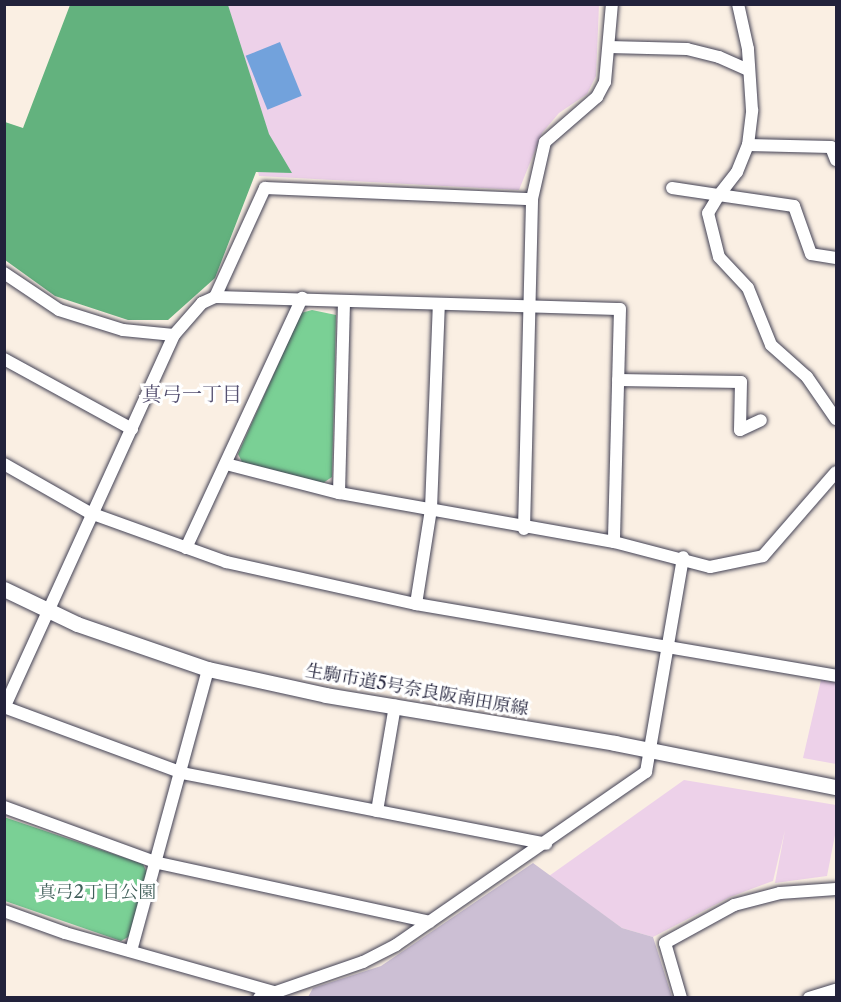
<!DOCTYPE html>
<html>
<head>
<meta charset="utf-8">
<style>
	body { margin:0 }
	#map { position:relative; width:841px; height:1002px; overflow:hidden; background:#faefe3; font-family:"Libre Caslon Text","Noto Serif JP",serif }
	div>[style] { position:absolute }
	.built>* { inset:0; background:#edd1e9 }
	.industrial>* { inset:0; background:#ccbfd4 }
	.green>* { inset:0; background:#7ad095 }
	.forest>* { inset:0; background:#63b27e }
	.water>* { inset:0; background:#72a2dc; transform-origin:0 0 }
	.roads { filter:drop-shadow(0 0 2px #424154) drop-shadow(0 0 2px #424154) }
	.minor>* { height:12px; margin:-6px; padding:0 6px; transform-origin:6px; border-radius:6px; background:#fff }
	.tertiary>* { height:15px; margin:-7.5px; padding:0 7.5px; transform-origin:7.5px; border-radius:7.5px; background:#fff }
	span { translate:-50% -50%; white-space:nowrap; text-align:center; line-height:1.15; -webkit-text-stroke:6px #fff; paint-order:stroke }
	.street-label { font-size:18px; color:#22223b }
	.park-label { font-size:18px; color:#415f5a }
	.neighbourhood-label { font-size:20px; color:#555070 }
	.frame { position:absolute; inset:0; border:6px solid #22223b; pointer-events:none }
</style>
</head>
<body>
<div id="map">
	<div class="built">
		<i style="clip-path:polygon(220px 5px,599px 5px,596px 76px,587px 94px,559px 113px,542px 133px,519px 190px,259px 176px)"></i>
		<i style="clip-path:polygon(821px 680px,836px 683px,836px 764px,803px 758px)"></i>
		<i style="clip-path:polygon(684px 780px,836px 805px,836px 830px,827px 876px,775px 883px,785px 830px,773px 881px,730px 897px,653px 937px,622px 928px,549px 876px)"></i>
	</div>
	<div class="industrial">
		<i style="clip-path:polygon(533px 863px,622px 928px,653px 937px,672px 997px,308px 997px,313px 988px,381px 966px)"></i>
	</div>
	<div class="green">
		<i style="clip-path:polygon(312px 310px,336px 315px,332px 477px,323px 483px,242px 462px,238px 454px,301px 313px)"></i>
		<i style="clip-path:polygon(4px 817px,143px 864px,147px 873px,130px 936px,121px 941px,5px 901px)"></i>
	</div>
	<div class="forest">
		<i style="clip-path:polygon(70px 5px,228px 5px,269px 134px,292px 173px,256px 172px,215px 278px,168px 320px,128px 320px,55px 296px,5px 260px,5px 122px,23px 128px)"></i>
	</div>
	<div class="water">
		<i style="left:280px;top:42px;width:58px;height:37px;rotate:68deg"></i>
	</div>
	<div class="roads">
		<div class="minor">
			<i style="left:609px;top:47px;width:78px;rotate:1.5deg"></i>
			<i style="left:687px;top:49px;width:33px;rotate:14deg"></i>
			<i style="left:719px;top:57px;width:32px;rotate:24deg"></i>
			<i style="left:748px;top:145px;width:83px;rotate:1.4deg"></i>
			<i style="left:831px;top:147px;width:14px;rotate:69deg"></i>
			<i style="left:672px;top:188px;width:48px;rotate:8.5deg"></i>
			<i style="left:719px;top:195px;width:29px;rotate:-52deg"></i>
			<i style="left:737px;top:172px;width:29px;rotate:-68deg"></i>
			<i style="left:748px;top:145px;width:35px;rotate:-83deg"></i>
			<i style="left:752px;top:110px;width:61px;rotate:-93.8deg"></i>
			<i style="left:748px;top:49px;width:46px;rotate:-102.5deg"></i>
			<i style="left:836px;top:258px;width:25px;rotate:-171deg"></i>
			<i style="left:811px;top:254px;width:51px;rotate:-109.5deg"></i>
			<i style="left:794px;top:206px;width:76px;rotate:-171.7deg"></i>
			<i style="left:719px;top:195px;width:21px;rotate:121deg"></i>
			<i style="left:708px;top:213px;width:45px;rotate:76deg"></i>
			<i style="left:719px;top:257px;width:42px;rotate:46.9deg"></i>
			<i style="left:748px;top:288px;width:61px;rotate:68deg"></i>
			<i style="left:771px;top:345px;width:48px;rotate:41.6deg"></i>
			<i style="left:807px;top:377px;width:51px;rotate:55.4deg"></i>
			<i style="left:4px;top:273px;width:66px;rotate:33.9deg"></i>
			<i style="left:59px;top:310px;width:67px;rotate:17.4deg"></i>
			<i style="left:123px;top:330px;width:51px;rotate:5.6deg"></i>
			<i style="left:215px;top:297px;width:120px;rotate:-65.4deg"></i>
			<i style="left:265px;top:188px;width:267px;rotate:2.4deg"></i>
			<i style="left:4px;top:359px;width:146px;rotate:28.7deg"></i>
			<i style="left:618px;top:380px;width:123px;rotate:0.9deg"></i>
			<i style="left:741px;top:382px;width:48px;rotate:91.2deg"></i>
			<i style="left:740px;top:430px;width:23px;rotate:-25deg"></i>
			<i style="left:4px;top:464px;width:99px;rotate:29.7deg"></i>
			<i style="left:90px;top:513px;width:145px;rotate:19.8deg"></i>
			<i style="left:226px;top:562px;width:195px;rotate:12.5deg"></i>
			<i style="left:416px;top:604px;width:426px;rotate:9.7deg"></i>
			<i style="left:226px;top:464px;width:117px;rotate:14.4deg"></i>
			<i style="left:339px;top:493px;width:279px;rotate:10.1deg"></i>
			<i style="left:614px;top:542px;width:99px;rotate:14.6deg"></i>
			<i style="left:710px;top:567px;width:54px;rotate:-11.7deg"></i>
			<i style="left:763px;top:556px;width:111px;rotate:-49deg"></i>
			<i style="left:339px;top:493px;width:192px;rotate:-88.5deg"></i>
			<i style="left:524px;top:529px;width:330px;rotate:-88.6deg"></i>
			<i style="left:532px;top:199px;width:58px;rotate:-77.2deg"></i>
			<i style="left:545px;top:142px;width:69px;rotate:-40.9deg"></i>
			<i style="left:597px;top:97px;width:17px;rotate:-62deg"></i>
			<i style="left:605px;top:82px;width:78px;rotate:-84.9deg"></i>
			<i style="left:186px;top:548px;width:276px;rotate:-65.1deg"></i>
			<i style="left:416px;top:604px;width:96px;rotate:-81deg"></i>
			<i style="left:431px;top:509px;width:205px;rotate:-87.8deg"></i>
			<i style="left:4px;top:707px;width:190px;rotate:20.3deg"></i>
			<i style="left:182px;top:773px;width:371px;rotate:11deg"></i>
			<i style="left:4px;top:708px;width:410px;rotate:-65.5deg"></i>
			<i style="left:174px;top:335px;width:43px;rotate:-48.8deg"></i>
			<i style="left:202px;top:303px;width:14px;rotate:-25deg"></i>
			<i style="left:215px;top:297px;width:405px;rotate:1.7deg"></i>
			<i style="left:620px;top:309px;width:233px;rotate:91.5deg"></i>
			<i style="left:4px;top:807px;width:164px;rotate:20deg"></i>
			<i style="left:158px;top:863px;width:278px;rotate:12.2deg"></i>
			<i style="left:377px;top:811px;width:107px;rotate:-80.3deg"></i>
			<i style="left:4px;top:911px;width:65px;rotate:19.8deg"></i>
			<i style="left:65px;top:933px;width:217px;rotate:15.8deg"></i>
			<i style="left:131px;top:951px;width:292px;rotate:-74.7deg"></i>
			<i style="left:259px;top:998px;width:110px;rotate:-19.1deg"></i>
			<i style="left:363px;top:962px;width:37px;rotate:-27deg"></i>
			<i style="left:396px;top:945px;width:304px;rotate:-34.7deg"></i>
			<i style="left:646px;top:772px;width:218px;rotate:-80.2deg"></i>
			<i style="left:681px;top:998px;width:57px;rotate:-106.2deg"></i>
			<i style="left:665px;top:943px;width:79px;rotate:-28.8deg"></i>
			<i style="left:734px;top:905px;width:48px;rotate:-14.6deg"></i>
			<i style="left:780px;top:893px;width:56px;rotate:-4.1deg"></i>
			<i style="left:809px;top:998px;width:28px;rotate:-17deg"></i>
		</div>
		<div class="tertiary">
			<i style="left:4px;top:589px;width:81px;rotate:25.6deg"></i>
			<i style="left:77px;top:624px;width:139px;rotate:19deg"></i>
			<i style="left:208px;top:669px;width:121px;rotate:12.4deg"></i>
			<i style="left:326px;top:695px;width:293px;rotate:9.4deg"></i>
			<i style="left:615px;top:743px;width:225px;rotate:11.3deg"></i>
		</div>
	</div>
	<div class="street-label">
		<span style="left:417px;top:690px;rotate:10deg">生駒市道5号奈良阪南田原線</span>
	</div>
	<div class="park-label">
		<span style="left:97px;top:892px">真弓2丁目公園</span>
	</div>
	<div class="neighbourhood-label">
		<span style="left:192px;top:394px">真弓一丁目</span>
	</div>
	<div class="frame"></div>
</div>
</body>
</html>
